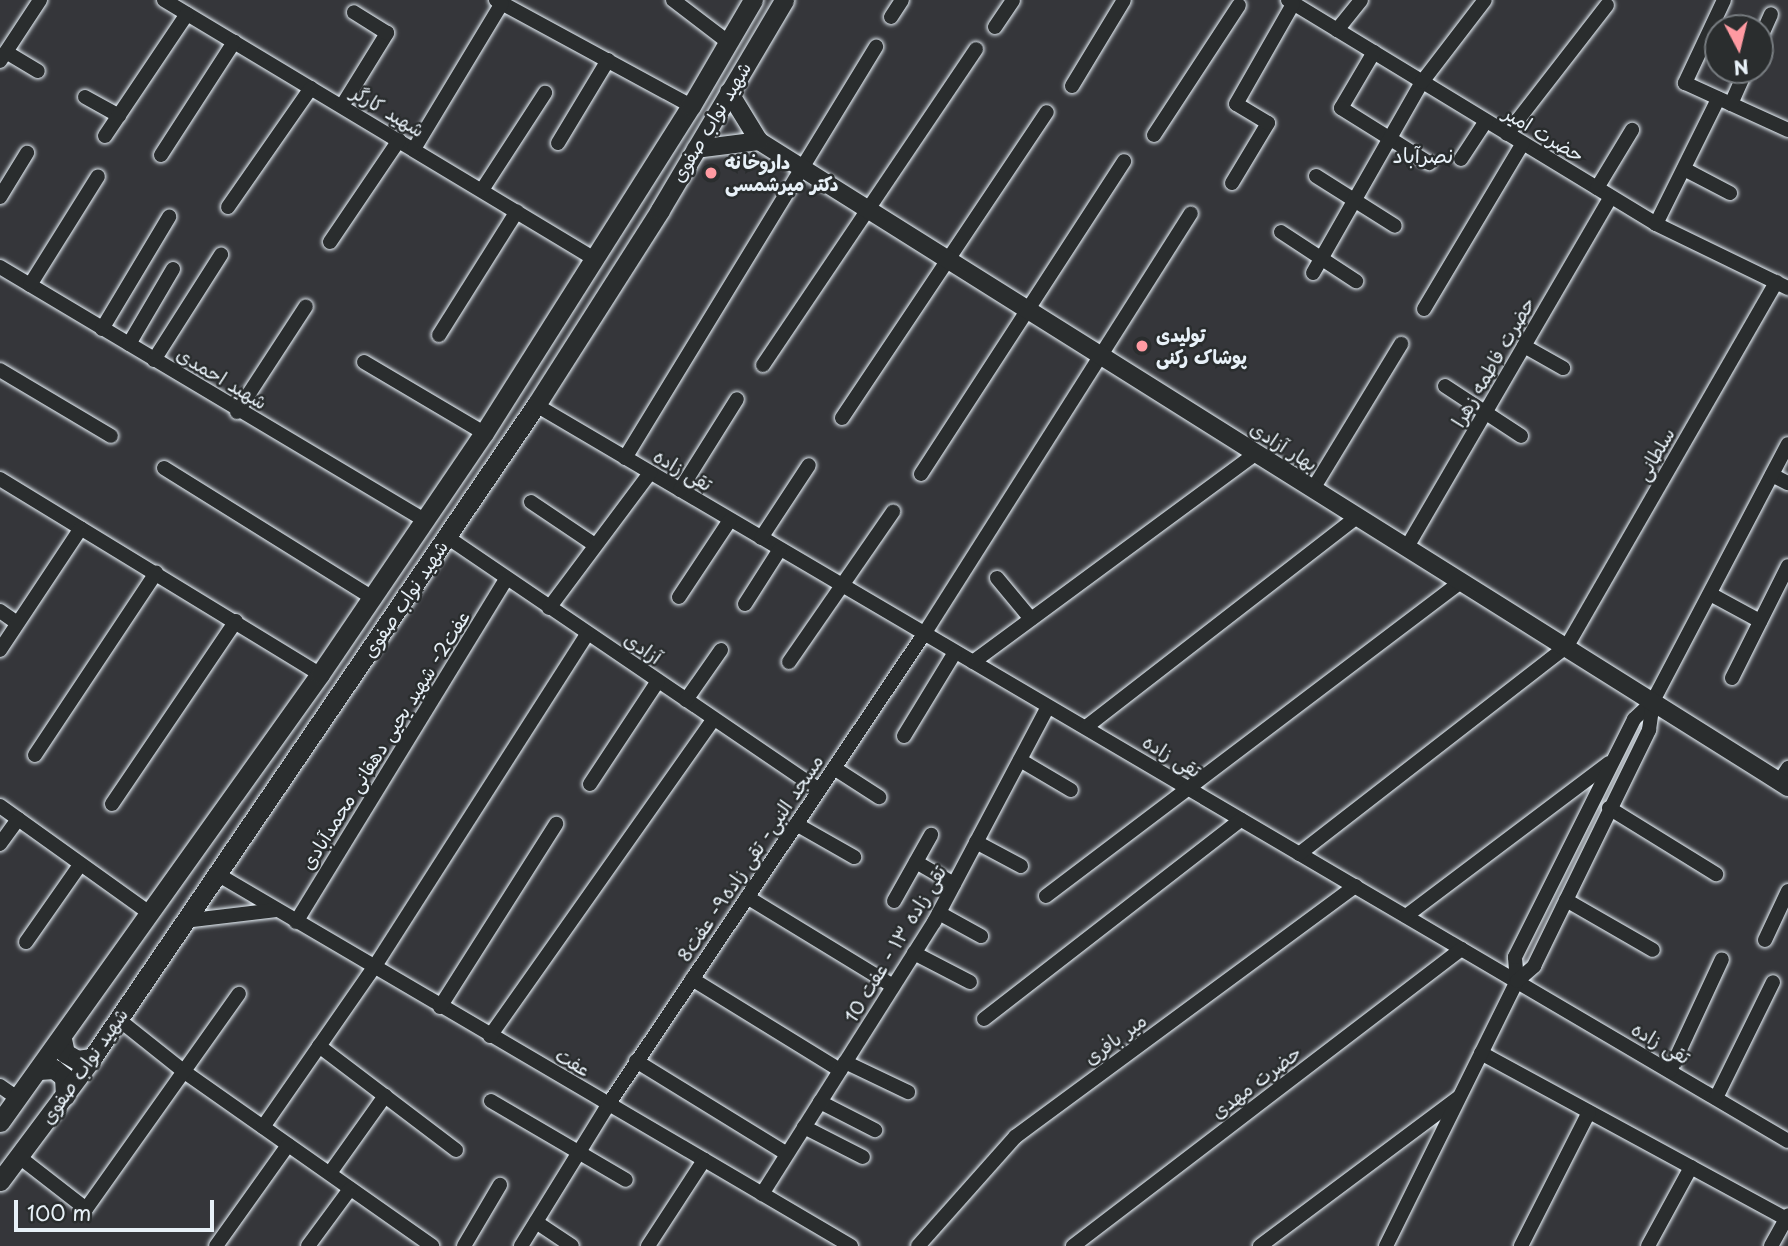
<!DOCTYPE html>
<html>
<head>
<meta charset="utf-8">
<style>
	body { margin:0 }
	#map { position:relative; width:1788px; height:1246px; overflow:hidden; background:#35363a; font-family:"Playpen Sans","Playpen Sans Arabic",sans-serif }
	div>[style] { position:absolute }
	.roads { filter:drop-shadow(0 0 2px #e8f1f8) drop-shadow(0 0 2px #e8f1f8) }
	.minor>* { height:14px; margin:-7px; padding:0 7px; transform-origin:7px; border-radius:7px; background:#2a2d2e }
	.tertiary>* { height:18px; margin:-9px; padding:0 9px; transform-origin:9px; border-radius:9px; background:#2a2d2e }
	.secondary>* { height:19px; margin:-9.5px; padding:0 9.5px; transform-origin:9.5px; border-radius:9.5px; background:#2a2d2e }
	.dots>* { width:19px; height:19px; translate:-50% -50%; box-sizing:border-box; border:4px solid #2a2d2e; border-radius:50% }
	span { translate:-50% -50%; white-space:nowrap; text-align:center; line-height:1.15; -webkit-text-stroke:5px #2a2d2e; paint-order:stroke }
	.street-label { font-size:19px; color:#e8f1f8 }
	.poi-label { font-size:19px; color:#e8f1f8; font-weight:700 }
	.left { translate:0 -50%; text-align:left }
	.neighbourhood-label { font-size:21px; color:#e8f1f8 }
	.north { position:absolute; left:1704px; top:14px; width:70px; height:70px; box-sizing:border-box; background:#2a2d2e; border:2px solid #767b7f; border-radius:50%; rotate:173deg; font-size:19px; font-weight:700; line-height:28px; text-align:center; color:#e8f1f8 }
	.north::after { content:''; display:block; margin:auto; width:24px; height:32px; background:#ff9aa2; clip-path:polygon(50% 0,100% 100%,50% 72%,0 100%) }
	.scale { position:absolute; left:14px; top:1200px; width:200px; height:32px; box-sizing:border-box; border:4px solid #e8f1f8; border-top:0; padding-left:9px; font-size:21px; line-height:24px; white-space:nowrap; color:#e8f1f8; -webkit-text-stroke:5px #2a2d2e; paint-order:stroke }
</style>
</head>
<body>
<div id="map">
	<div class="roads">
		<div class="minor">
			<i style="left:164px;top:0;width:501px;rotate:31.02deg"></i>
			<i style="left:496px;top:0;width:222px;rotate:28.5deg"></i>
			<i style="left:673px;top:0;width:69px;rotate:37.4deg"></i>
			<i style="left:1288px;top:0;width:431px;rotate:31.3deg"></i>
			<i style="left:1656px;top:224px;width:147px;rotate:25.9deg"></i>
			<i style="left:1724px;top:0;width:92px;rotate:115.2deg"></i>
			<i style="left:1685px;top:83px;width:113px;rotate:24.5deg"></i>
			<i style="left:891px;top:17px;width:20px;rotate:-57deg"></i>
			<i style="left:995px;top:27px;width:32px;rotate:-56deg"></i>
			<i style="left:1337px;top:30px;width:38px;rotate:-51deg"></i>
			<i style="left:1760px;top:39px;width:27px;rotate:-66deg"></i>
			<i style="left:6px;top:52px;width:37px;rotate:31deg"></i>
			<i style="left:1374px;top:52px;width:65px;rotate:120.5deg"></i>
			<i style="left:1341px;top:108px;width:104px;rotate:32deg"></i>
			<i style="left:0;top:61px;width:73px;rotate:-56.7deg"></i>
			<i style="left:1072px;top:86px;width:100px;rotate:-58.8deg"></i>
			<i style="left:85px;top:97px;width:39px;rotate:29deg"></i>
			<i style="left:1731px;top:104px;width:37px;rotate:-66deg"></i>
			<i style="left:342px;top:106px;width:86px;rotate:-58.3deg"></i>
			<i style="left:387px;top:33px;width:39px;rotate:-148deg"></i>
			<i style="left:1507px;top:134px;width:163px;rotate:-52.2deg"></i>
			<i style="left:1154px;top:135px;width:155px;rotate:-56.8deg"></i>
			<i style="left:105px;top:136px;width:147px;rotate:-56.1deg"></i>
			<i style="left:558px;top:143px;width:97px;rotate:-58.9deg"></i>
			<i style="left:414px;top:149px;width:170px;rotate:-58.9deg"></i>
			<i style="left:161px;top:155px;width:135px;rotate:-57.1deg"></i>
			<i style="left:1461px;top:159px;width:45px;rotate:-56.7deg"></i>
			<i style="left:1684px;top:169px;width:52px;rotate:27.6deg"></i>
			<i style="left:1316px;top:176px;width:93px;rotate:32.3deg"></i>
			<i style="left:1232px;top:183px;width:70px;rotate:-59deg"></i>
			<i style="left:1268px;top:123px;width:37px;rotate:-149deg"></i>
			<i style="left:1236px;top:104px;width:115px;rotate:-60.3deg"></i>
			<i style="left:1597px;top:188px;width:68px;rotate:-58.9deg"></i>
			<i style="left:482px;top:190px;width:116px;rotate:-57deg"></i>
			<i style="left:0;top:197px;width:52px;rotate:-58.5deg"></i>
			<i style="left:228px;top:207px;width:145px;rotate:-55.1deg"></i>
			<i style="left:1656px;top:224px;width:140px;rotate:-63.6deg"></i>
			<i style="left:1281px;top:232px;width:90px;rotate:33.2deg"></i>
			<i style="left:330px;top:242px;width:123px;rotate:-55.9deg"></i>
			<i style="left:0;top:267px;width:495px;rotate:30.8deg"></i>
			<i style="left:1313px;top:273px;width:220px;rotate:-60.3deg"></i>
			<i style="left:1422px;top:82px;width:103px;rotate:-52.5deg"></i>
			<i style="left:30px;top:285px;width:128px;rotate:-58deg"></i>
			<i style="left:1424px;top:309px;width:193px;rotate:-59.2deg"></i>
			<i style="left:102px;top:329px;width:131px;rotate:-59.1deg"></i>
			<i style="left:439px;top:335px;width:146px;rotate:-57.8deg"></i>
			<i style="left:129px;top:344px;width:87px;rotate:-59.6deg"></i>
			<i style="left:1524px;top:346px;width:45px;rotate:29.4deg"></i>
			<i style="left:154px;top:360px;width:125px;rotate:-57.5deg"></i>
			<i style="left:364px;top:362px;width:139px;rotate:30.6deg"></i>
			<i style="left:763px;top:365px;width:381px;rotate:-56deg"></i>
			<i style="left:0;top:370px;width:129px;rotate:30.7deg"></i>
			<i style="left:1445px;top:386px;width:91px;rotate:33.3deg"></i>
			<i style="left:536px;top:405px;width:1452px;rotate:30.45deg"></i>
			<i style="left:237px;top:412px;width:126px;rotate:-56.9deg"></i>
			<i style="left:842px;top:418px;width:368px;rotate:-56.2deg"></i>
			<i style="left:625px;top:458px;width:482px;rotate:-58.6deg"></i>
			<i style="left:164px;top:468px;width:244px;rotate:31.9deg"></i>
			<i style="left:921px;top:474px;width:373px;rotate:-57deg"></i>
			<i style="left:1772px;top:475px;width:18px;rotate:27deg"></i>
			<i style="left:0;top:479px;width:375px;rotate:31.4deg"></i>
			<i style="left:1313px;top:489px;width:170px;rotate:-58.7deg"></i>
			<i style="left:680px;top:490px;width:107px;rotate:-57.9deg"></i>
			<i style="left:531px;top:502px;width:77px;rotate:33.9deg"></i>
			<i style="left:447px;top:537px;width:450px;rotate:34.2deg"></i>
			<i style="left:761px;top:538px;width:87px;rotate:-56.7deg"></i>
			<i style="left:1407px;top:547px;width:405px;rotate:-59.8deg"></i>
			<i style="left:997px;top:578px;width:53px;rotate:50.3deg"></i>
			<i style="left:1710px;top:594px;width:57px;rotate:28.4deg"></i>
			<i style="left:679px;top:597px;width:92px;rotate:-56.5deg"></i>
			<i style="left:745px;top:604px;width:65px;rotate:-57.5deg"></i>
			<i style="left:549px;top:608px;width:169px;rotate:-53.2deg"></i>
			<i style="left:0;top:611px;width:21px;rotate:35deg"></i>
			<i style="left:0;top:650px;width:146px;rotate:-56.4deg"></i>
			<i style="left:789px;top:662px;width:183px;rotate:-55.3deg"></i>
			<i style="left:973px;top:662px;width:352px;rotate:-36.4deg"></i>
			<i style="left:1732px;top:678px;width:125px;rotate:-63.4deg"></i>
			<i style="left:686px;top:700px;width:61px;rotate:-55deg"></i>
			<i style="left:1086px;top:727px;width:344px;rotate:-37.8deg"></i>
			<i style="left:904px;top:736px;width:98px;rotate:-58.7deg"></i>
			<i style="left:35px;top:755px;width:219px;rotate:-56.4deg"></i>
			<i style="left:1020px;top:760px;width:59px;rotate:30.5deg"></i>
			<i style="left:834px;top:768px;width:54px;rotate:32.8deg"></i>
			<i style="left:1779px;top:782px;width:17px;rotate:-57deg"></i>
			<i style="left:590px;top:784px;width:123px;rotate:-56.6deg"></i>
			<i style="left:112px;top:804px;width:221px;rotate:-55.9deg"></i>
			<i style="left:0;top:806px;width:186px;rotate:35.6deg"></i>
			<i style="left:1609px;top:808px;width:126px;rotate:31.7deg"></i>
			<i style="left:796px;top:824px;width:67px;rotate:29.6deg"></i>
			<i style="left:976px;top:842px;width:51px;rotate:28.1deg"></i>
			<i style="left:0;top:844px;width:31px;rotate:-54deg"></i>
			<i style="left:1299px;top:854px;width:339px;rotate:-37.8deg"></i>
			<i style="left:1567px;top:646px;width:420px;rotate:-60.1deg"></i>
			<i style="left:916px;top:862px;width:44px;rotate:30.1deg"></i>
			<i style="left:217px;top:874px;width:735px;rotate:30.4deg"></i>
			<i style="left:1046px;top:896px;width:522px;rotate:-37.13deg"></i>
			<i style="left:747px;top:897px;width:171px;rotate:31.4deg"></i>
			<i style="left:1566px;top:900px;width:100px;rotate:29.9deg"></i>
			<i style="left:894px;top:901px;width:76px;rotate:-60.7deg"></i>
			<i style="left:939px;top:913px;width:48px;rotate:28.7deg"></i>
			<i style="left:1406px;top:916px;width:254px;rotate:-37deg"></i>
			<i style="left:184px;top:921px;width:93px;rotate:-6.8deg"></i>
			<i style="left:296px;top:922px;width:402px;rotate:-58.5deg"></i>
			<i style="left:1765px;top:940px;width:54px;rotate:-64.9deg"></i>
			<i style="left:26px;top:942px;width:94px;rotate:-55deg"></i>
			<i style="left:914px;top:953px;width:63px;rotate:27.4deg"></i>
			<i style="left:692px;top:979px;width:174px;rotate:31.6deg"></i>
			<i style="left:1517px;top:981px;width:24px;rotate:-95deg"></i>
			<i style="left:1515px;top:957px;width:266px;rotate:-63.4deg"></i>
			<i style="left:1634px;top:719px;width:26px;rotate:-43deg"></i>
			<i style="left:440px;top:1007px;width:217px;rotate:-57.6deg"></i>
			<i style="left:118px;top:1019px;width:87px;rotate:38.5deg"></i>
			<i style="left:186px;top:1073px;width:301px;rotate:35.1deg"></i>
			<i style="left:984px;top:1019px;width:325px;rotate:-37.8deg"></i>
			<i style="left:490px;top:1036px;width:388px;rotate:-54.8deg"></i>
			<i style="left:319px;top:1046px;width:172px;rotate:37.2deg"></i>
			<i style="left:1481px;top:1053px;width:349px;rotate:28.5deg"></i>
			<i style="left:636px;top:1061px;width:177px;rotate:31.6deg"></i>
			<i style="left:845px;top:1062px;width:70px;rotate:25.5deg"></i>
			<i style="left:1670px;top:1071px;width:123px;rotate:-65.1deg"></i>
			<i style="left:0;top:1086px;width:21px;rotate:35deg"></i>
			<i style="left:1716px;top:1098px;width:129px;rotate:-63.8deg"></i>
			<i style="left:491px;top:1101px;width:156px;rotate:30.3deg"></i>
			<i style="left:820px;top:1102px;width:62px;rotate:27deg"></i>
			<i style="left:263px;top:1127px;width:193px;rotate:-55.2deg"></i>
			<i style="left:373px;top:969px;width:398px;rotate:-57.4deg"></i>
			<i style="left:804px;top:1127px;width:66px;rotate:27deg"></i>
			<i style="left:18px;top:1156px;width:86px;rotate:37.9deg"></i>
			<i style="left:86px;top:1209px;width:264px;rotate:-54.6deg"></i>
			<i style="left:330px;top:1173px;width:95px;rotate:-54.5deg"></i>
			<i style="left:762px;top:1194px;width:322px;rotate:-57.7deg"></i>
			<i style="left:934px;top:922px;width:243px;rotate:-62.1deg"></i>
			<i style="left:536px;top:1222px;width:43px;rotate:33.7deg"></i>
			<i style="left:216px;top:1246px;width:124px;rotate:-54.5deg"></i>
			<i style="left:308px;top:1246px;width:71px;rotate:-53.6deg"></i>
			<i style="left:464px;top:1246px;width:71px;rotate:-59.5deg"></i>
			<i style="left:521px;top:1246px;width:166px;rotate:-58.3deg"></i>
			<i style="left:608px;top:1105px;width:567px;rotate:-56.14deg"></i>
			<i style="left:924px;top:634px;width:498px;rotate:-57.6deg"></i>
			<i style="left:648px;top:1246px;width:103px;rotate:-56.9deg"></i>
			<i style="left:918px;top:1246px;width:146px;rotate:-48.3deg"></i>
			<i style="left:1015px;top:1137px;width:423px;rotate:-36.4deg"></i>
			<i style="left:1073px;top:1246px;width:489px;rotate:-37.4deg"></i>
			<i style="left:1260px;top:1246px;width:247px;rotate:-36.8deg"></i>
			<i style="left:1386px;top:1246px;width:296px;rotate:-63.7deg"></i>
			<i style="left:1517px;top:981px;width:23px;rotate:-41deg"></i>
			<i style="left:1534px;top:966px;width:263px;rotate:-64deg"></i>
			<i style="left:1649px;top:730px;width:29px;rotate:-82deg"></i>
			<i style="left:1653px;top:701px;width:290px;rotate:-62.3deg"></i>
			<i style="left:1521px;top:1246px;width:150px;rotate:-63.1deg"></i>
			<i style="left:1648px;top:1246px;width:90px;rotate:-61.4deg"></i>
			<i style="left:1771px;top:1246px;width:35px;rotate:-61deg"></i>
		</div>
		<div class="tertiary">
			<i style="left:729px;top:92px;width:57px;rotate:58.5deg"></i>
			<i style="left:759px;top:141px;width:1215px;rotate:32.12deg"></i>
			<i style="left:696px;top:149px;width:64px;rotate:-7.2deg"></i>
		</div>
		<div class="secondary">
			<i style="left:62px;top:1039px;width:14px;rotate:78deg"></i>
			<i style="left:65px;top:1053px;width:14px;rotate:30deg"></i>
			<i style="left:77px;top:1060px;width:15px;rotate:-8deg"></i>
			<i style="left:39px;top:1070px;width:15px;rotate:-4deg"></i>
			<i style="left:54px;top:1069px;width:13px;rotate:39deg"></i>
			<i style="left:64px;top:1077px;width:19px;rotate:87deg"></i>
			<i style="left:0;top:1122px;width:551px;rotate:-54.46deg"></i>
			<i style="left:320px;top:674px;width:292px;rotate:-55.8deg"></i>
			<i style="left:484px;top:433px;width:387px;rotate:-57.7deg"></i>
			<i style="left:691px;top:106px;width:123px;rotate:-59.7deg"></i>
			<i style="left:0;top:1181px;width:154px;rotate:-53.2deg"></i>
			<i style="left:92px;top:1058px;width:790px;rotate:-55.79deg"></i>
			<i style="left:536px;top:405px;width:231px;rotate:-57.5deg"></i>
			<i style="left:660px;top:210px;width:244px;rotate:-59.4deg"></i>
		</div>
	</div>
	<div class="dots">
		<i style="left:711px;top:173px;background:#ff9aa2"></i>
		<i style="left:1142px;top:346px;background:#ff9aa2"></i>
	</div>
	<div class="street-label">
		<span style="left:388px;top:111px;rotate:31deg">شهید کارگر</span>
		<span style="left:711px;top:122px;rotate:-59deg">شهید نواب صفوی</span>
		<span style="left:1544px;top:134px;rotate:31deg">حضرت امیر</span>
		<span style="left:1493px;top:362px;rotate:-60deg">حضرت فاطمه زهرا</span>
		<span style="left:222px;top:378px;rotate:31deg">شهید احمدی</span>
		<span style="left:1284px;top:446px;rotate:32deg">بهار آزادی</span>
		<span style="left:1655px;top:454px;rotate:-60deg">سلطانی</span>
		<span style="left:683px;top:470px;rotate:30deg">تقی زاده</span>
		<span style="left:405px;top:599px;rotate:-56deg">شهید نواب صفوی</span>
		<span style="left:643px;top:648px;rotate:34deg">آزادی</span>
		<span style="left:385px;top:740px;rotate:-58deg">عفت2- شهید یحیی دهقانی محمدآبادی</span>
		<span style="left:1172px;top:756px;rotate:31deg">تقی زاده</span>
		<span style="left:750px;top:858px;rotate:-56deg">مسجد النبی- تقی زاده۹- عفت8</span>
		<span style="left:895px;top:944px;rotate:-59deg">تقی زاده ۱۳ - عفت 10</span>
		<span style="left:1115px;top:1039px;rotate:-36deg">میر بافری</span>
		<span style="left:1661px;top:1043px;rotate:30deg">تقی زاده</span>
		<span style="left:573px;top:1062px;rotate:30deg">عفت</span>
		<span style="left:84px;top:1066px;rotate:-55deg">شهید نواب صفوی</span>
		<span style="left:1256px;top:1082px;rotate:-37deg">حضرت مهدی</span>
	</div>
	<div class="poi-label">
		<span class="left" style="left:725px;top:173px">داروخانه<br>دکتر میرشمسی</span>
		<span class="left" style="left:1156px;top:346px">تولیدی<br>پوشاک رکنی</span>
	</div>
	<div class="neighbourhood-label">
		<span style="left:1423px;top:154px">نصرآباد</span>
	</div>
	<div class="north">N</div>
	<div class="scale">100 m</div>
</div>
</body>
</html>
